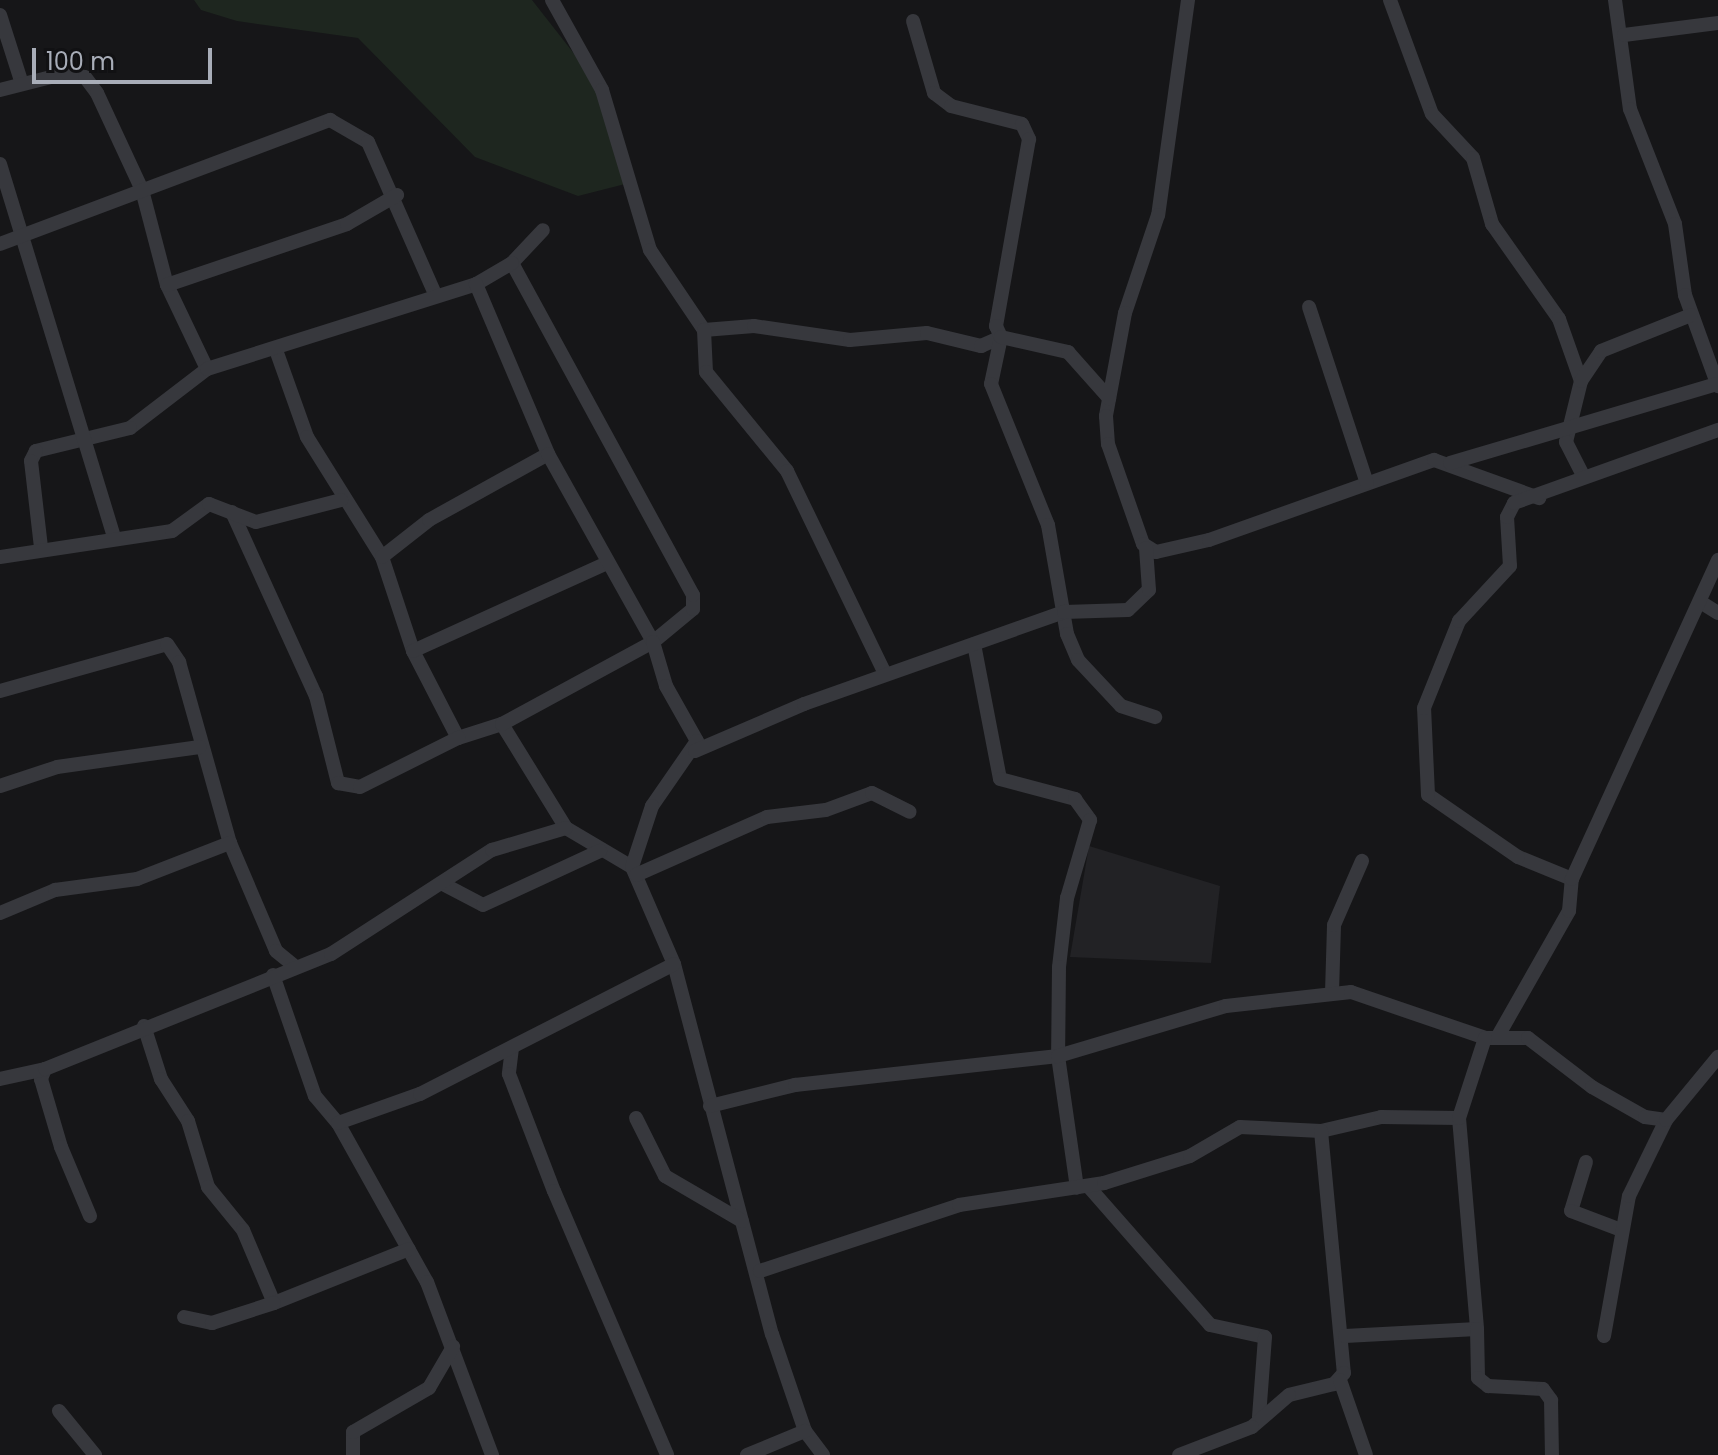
<!DOCTYPE html>
<html>
<head>
<meta charset="utf-8">
<style>
	body { margin:0 }
	#map { position:relative; width:1718px; height:1455px; overflow:hidden; background:#161618; font-family:Poppins,sans-serif }
	div>[style] { position:absolute }
	.built>* { inset:0; background:#222225 }
	.green>* { inset:0; background:#1e261f }
	.street>* { height:14px; margin:-7px; padding:0 7px; transform-origin:7px; border-radius:7px; background:#37383d }
	span { translate:-50% -50%; white-space:nowrap; text-align:center; line-height:1.15; -webkit-text-stroke:8px #111113; paint-order:stroke }
	.scale { position:absolute; left:32px; top:48px; width:180px; height:36px; box-sizing:border-box; border:4px solid #a8adb8; border-top:0; padding-left:10px; font-size:24px; line-height:28px; white-space:nowrap; color:#a8adb8; -webkit-text-stroke:6px #111113; paint-order:stroke }
</style>
</head>
<body>
<div id="map">
	<div class="built">
		<i style="clip-path:polygon(1089px 846px,1220px 886px,1211px 963px,1070px 957px)"></i>
	</div>
	<div class="green">
		<i style="clip-path:polygon(194px 0,532px 0,597px 83px,633px 182px,578px 196px,475px 157px,358px 38px,237px 21px,201px 10px)"></i>
	</div>
	<div class="street">
		<i style="left:552px;top:0;width:103px;rotate:60.9deg"></i>
		<i style="left:602px;top:90px;width:167px;rotate:73.3deg"></i>
		<i style="left:650px;top:250px;width:97px;rotate:56deg"></i>
		<i style="left:704px;top:330px;width:50px;rotate:-4.6deg"></i>
		<i style="left:754px;top:326px;width:97px;rotate:8.3deg"></i>
		<i style="left:850px;top:340px;width:77px;rotate:-5.2deg"></i>
		<i style="left:927px;top:333px;width:56px;rotate:13.5deg"></i>
		<i style="left:981px;top:346px;width:22px;rotate:-24deg"></i>
		<i style="left:1001px;top:337px;width:48px;rotate:102deg"></i>
		<i style="left:991px;top:384px;width:152px;rotate:68deg"></i>
		<i style="left:1048px;top:525px;width:111px;rotate:80.1deg"></i>
		<i style="left:1067px;top:634px;width:28px;rotate:67deg"></i>
		<i style="left:1078px;top:660px;width:63px;rotate:46.9deg"></i>
		<i style="left:1121px;top:706px;width:36px;rotate:18deg"></i>
		<i style="left:1188px;top:0;width:217px;rotate:97.9deg"></i>
		<i style="left:1158px;top:215px;width:103px;rotate:108.6deg"></i>
		<i style="left:1125px;top:313px;width:105px;rotate:100.5deg"></i>
		<i style="left:1106px;top:416px;width:28px;rotate:86deg"></i>
		<i style="left:1108px;top:444px;width:106px;rotate:70.7deg"></i>
		<i style="left:1143px;top:544px;width:15px;rotate:32deg"></i>
		<i style="left:1156px;top:552px;width:54px;rotate:-12.8deg"></i>
		<i style="left:1209px;top:540px;width:239px;rotate:-19.6deg"></i>
		<i style="left:1434px;top:460px;width:112px;rotate:19.9deg"></i>
		<i style="left:1390px;top:0;width:121px;rotate:69.8deg"></i>
		<i style="left:1432px;top:114px;width:60px;rotate:47deg"></i>
		<i style="left:1473px;top:158px;width:69px;rotate:73.9deg"></i>
		<i style="left:1492px;top:224px;width:116px;rotate:54.8deg"></i>
		<i style="left:1559px;top:319px;width:66px;rotate:70.5deg"></i>
		<i style="left:1581px;top:381px;width:63px;rotate:103.8deg"></i>
		<i style="left:1566px;top:442px;width:38px;rotate:63deg"></i>
		<i style="left:1615px;top:0;width:110px;rotate:82.2deg"></i>
		<i style="left:1630px;top:109px;width:123px;rotate:68.6deg"></i>
		<i style="left:1675px;top:224px;width:72px;rotate:82deg"></i>
		<i style="left:1685px;top:295px;width:97px;rotate:70.1deg"></i>
		<i style="left:0;top:15px;width:69px;rotate:72.3deg"></i>
		<i style="left:913px;top:21px;width:75px;rotate:73.7deg"></i>
		<i style="left:934px;top:93px;width:21px;rotate:37deg"></i>
		<i style="left:951px;top:106px;width:73px;rotate:14.2deg"></i>
		<i style="left:1022px;top:124px;width:17px;rotate:65deg"></i>
		<i style="left:1029px;top:139px;width:190px;rotate:100deg"></i>
		<i style="left:996px;top:326px;width:12px;rotate:66deg"></i>
		<i style="left:1001px;top:337px;width:69px;rotate:12.6deg"></i>
		<i style="left:1068px;top:352px;width:62px;rotate:48.3deg"></i>
		<i style="left:1624px;top:35px;width:95px;rotate:-7.3deg"></i>
		<i style="left:0;top:90px;width:69px;rotate:-14.2deg"></i>
		<i style="left:67px;top:73px;width:18px;rotate:13deg"></i>
		<i style="left:85px;top:77px;width:20px;rotate:53deg"></i>
		<i style="left:97px;top:93px;width:107px;rotate:65.1deg"></i>
		<i style="left:142px;top:190px;width:98px;rotate:75.3deg"></i>
		<i style="left:167px;top:285px;width:93px;rotate:64.5deg"></i>
		<i style="left:207px;top:369px;width:97px;rotate:142.5deg"></i>
		<i style="left:130px;top:428px;width:97px;rotate:166.3deg"></i>
		<i style="left:36px;top:451px;width:11px;rotate:117deg"></i>
		<i style="left:31px;top:461px;width:88px;rotate:83.4deg"></i>
		<i style="left:0;top:164px;width:390px;rotate:73deg"></i>
		<i style="left:0;top:244px;width:353px;rotate:-20.6deg"></i>
		<i style="left:330px;top:120px;width:44px;rotate:30.1deg"></i>
		<i style="left:368px;top:142px;width:168px;rotate:66.2deg"></i>
		<i style="left:512px;top:263px;width:45px;rotate:-46.8deg"></i>
		<i style="left:167px;top:285px;width:190px;rotate:-18.7deg"></i>
		<i style="left:347px;top:224px;width:58px;rotate:-30.1deg"></i>
		<i style="left:1309px;top:307px;width:185px;rotate:71.8deg"></i>
		<i style="left:704px;top:330px;width:42px;rotate:87.3deg"></i>
		<i style="left:706px;top:372px;width:128px;rotate:50.7deg"></i>
		<i style="left:787px;top:471px;width:225px;rotate:64.2deg"></i>
		<i style="left:276px;top:350px;width:92px;rotate:70.4deg"></i>
		<i style="left:307px;top:437px;width:142px;rotate:58deg"></i>
		<i style="left:382px;top:557px;width:99px;rotate:71.7deg"></i>
		<i style="left:413px;top:651px;width:98px;rotate:62.7deg"></i>
		<i style="left:458px;top:738px;width:46px;rotate:-17.7deg"></i>
		<i style="left:502px;top:724px;width:122px;rotate:58.4deg"></i>
		<i style="left:566px;top:828px;width:77px;rotate:30.6deg"></i>
		<i style="left:632px;top:867px;width:106px;rotate:66.6deg"></i>
		<i style="left:674px;top:964px;width:383px;rotate:75.2deg"></i>
		<i style="left:772px;top:1334px;width:102px;rotate:71.2deg"></i>
		<i style="left:805px;top:1431px;width:30px;rotate:53deg"></i>
		<i style="left:207px;top:369px;width:282px;rotate:-17.5deg"></i>
		<i style="left:1581px;top:381px;width:36px;rotate:-56deg"></i>
		<i style="left:1601px;top:351px;width:97px;rotate:-21.8deg"></i>
		<i style="left:1450px;top:463px;width:278px;rotate:-16.5deg"></i>
		<i style="left:232px;top:512px;width:202px;rotate:65.5deg"></i>
		<i style="left:316px;top:696px;width:90px;rotate:75.8deg"></i>
		<i style="left:338px;top:783px;width:22px;rotate:10deg"></i>
		<i style="left:360px;top:787px;width:110px;rotate:-26.6deg"></i>
		<i style="left:0;top:557px;width:174px;rotate:-8.6deg"></i>
		<i style="left:172px;top:531px;width:46px;rotate:-36.1deg"></i>
		<i style="left:209px;top:504px;width:50px;rotate:21deg"></i>
		<i style="left:256px;top:522px;width:88px;rotate:-14.5deg"></i>
		<i style="left:382px;top:557px;width:60px;rotate:-38.2deg"></i>
		<i style="left:429px;top:520px;width:136px;rotate:-29deg"></i>
		<i style="left:1702px;top:603px;width:19px;rotate:32deg"></i>
		<i style="left:974px;top:644px;width:137px;rotate:79.1deg"></i>
		<i style="left:1000px;top:779px;width:78px;rotate:14.9deg"></i>
		<i style="left:1075px;top:799px;width:26px;rotate:54deg"></i>
		<i style="left:1090px;top:820px;width:81px;rotate:106.4deg"></i>
		<i style="left:1067px;top:898px;width:69px;rotate:96.6deg"></i>
		<i style="left:1059px;top:967px;width:89px;rotate:90.6deg"></i>
		<i style="left:1058px;top:1056px;width:133px;rotate:81.8deg"></i>
		<i style="left:413px;top:651px;width:211px;rotate:-24.4deg"></i>
		<i style="left:0;top:691px;width:173px;rotate:-15.7deg"></i>
		<i style="left:167px;top:644px;width:22px;rotate:56deg"></i>
		<i style="left:179px;top:662px;width:188px;rotate:74.3deg"></i>
		<i style="left:230px;top:843px;width:117px;rotate:66.9deg"></i>
		<i style="left:276px;top:951px;width:22px;rotate:39deg"></i>
		<i style="left:502px;top:724px;width:172px;rotate:-28.5deg"></i>
		<i style="left:653px;top:642px;width:52px;rotate:-39.5deg"></i>
		<i style="left:693px;top:609px;width:14px;rotate:-90deg"></i>
		<i style="left:693px;top:595px;width:378px;rotate:-118.6deg"></i>
		<i style="left:512px;top:263px;width:42px;rotate:149.7deg"></i>
		<i style="left:476px;top:284px;width:185px;rotate:67deg"></i>
		<i style="left:548px;top:454px;width:215px;rotate:60.8deg"></i>
		<i style="left:653px;top:642px;width:46px;rotate:73.5deg"></i>
		<i style="left:666px;top:686px;width:63px;rotate:60.6deg"></i>
		<i style="left:697px;top:741px;width:79px;rotate:124.7deg"></i>
		<i style="left:652px;top:806px;width:64px;rotate:108.2deg"></i>
		<i style="left:695px;top:751px;width:119px;rotate:-23.3deg"></i>
		<i style="left:804px;top:704px;width:276px;rotate:-19.5deg"></i>
		<i style="left:1064px;top:612px;width:64px;rotate:-1.8deg"></i>
		<i style="left:1128px;top:610px;width:29px;rotate:-44deg"></i>
		<i style="left:1149px;top:590px;width:42px;rotate:-94.1deg"></i>
		<i style="left:0;top:786px;width:60px;rotate:-18.4deg"></i>
		<i style="left:57px;top:767px;width:144px;rotate:-8deg"></i>
		<i style="left:636px;top:875px;width:143px;rotate:-23.9deg"></i>
		<i style="left:767px;top:817px;width:59px;rotate:-6.8deg"></i>
		<i style="left:826px;top:810px;width:49px;rotate:-20.3deg"></i>
		<i style="left:872px;top:793px;width:42px;rotate:26.6deg"></i>
		<i style="left:1572px;top:879px;width:58px;rotate:-157.8deg"></i>
		<i style="left:1518px;top:857px;width:109px;rotate:-145.4deg"></i>
		<i style="left:1428px;top:795px;width:87px;rotate:-92.6deg"></i>
		<i style="left:1424px;top:708px;width:94px;rotate:-68.1deg"></i>
		<i style="left:1459px;top:621px;width:75px;rotate:-47.2deg"></i>
		<i style="left:1510px;top:566px;width:49px;rotate:-93.5deg"></i>
		<i style="left:1507px;top:517px;width:16px;rotate:-63deg"></i>
		<i style="left:1514px;top:503px;width:217px;rotate:-19.7deg"></i>
		<i style="left:443px;top:884px;width:45px;rotate:27.7deg"></i>
		<i style="left:483px;top:905px;width:129px;rotate:-24.8deg"></i>
		<i style="left:0;top:913px;width:60px;rotate:-22.7deg"></i>
		<i style="left:55px;top:890px;width:83px;rotate:-7.6deg"></i>
		<i style="left:137px;top:879px;width:100px;rotate:-21.2deg"></i>
		<i style="left:273px;top:975px;width:128px;rotate:70.9deg"></i>
		<i style="left:315px;top:1096px;width:35px;rotate:50deg"></i>
		<i style="left:338px;top:1123px;width:182px;rotate:60.8deg"></i>
		<i style="left:427px;top:1282px;width:185px;rotate:69.4deg"></i>
		<i style="left:1332px;top:993px;width:68px;rotate:-88.3deg"></i>
		<i style="left:1334px;top:925px;width:70px;rotate:-66.4deg"></i>
		<i style="left:144px;top:1026px;width:56px;rotate:72.2deg"></i>
		<i style="left:161px;top:1079px;width:50px;rotate:57.3deg"></i>
		<i style="left:188px;top:1121px;width:69px;rotate:73.1deg"></i>
		<i style="left:208px;top:1187px;width:55px;rotate:50.9deg"></i>
		<i style="left:243px;top:1230px;width:79px;rotate:67deg"></i>
		<i style="left:274px;top:1303px;width:145px;rotate:-21.8deg"></i>
		<i style="left:1498px;top:1036px;width:144px;rotate:-60.4deg"></i>
		<i style="left:1569px;top:911px;width:32px;rotate:-85deg"></i>
		<i style="left:1572px;top:879px;width:351px;rotate:-65.4deg"></i>
		<i style="left:512px;top:1048px;width:26px;rotate:97deg"></i>
		<i style="left:509px;top:1074px;width:125px;rotate:69deg"></i>
		<i style="left:554px;top:1191px;width:287px;rotate:66.8deg"></i>
		<i style="left:45px;top:1069px;width:11px;rotate:112deg"></i>
		<i style="left:41px;top:1079px;width:71px;rotate:73.6deg"></i>
		<i style="left:61px;top:1147px;width:75px;rotate:67.2deg"></i>
		<i style="left:0;top:1079px;width:46px;rotate:-12.5deg"></i>
		<i style="left:45px;top:1069px;width:308px;rotate:-21.9deg"></i>
		<i style="left:331px;top:954px;width:192px;rotate:-32.9deg"></i>
		<i style="left:492px;top:850px;width:77px;rotate:-16.6deg"></i>
		<i style="left:710px;top:1106px;width:88px;rotate:-13.9deg"></i>
		<i style="left:795px;top:1085px;width:265px;rotate:-6.3deg"></i>
		<i style="left:1058px;top:1056px;width:175px;rotate:-16.6deg"></i>
		<i style="left:1226px;top:1006px;width:126px;rotate:-6.4deg"></i>
		<i style="left:1351px;top:992px;width:142px;rotate:18.9deg"></i>
		<i style="left:1485px;top:1038px;width:43px"></i>
		<i style="left:1528px;top:1038px;width:81px;rotate:37.4deg"></i>
		<i style="left:1592px;top:1087px;width:61px;rotate:29.5deg"></i>
		<i style="left:1645px;top:1117px;width:21px;rotate:8deg"></i>
		<i style="left:636px;top:1118px;width:65px;rotate:63.4deg"></i>
		<i style="left:665px;top:1176px;width:89px;rotate:30.3deg"></i>
		<i style="left:1459px;top:1118px;width:212px;rotate:85.1deg"></i>
		<i style="left:338px;top:1123px;width:87px;rotate:-19.5deg"></i>
		<i style="left:420px;top:1094px;width:285px;rotate:-27.1deg"></i>
		<i style="left:1321px;top:1131px;width:62px;rotate:-13.1deg"></i>
		<i style="left:1381px;top:1117px;width:78px;rotate:0.7deg"></i>
		<i style="left:1459px;top:1118px;width:84px;rotate:-72deg"></i>
		<i style="left:1586px;top:1162px;width:51px;rotate:107deg"></i>
		<i style="left:1571px;top:1211px;width:53px;rotate:20.8deg"></i>
		<i style="left:1088px;top:1186px;width:185px;rotate:48.7deg"></i>
		<i style="left:1210px;top:1325px;width:56px;rotate:12.3deg"></i>
		<i style="left:1265px;top:1337px;width:80px;rotate:94.3deg"></i>
		<i style="left:760px;top:1271px;width:210px;rotate:-18.3deg"></i>
		<i style="left:959px;top:1205px;width:147px;rotate:-8.6deg"></i>
		<i style="left:1104px;top:1183px;width:90px;rotate:-17.4deg"></i>
		<i style="left:1190px;top:1156px;width:58px;rotate:-30.1deg"></i>
		<i style="left:1240px;top:1127px;width:81px;rotate:2.8deg"></i>
		<i style="left:1321px;top:1131px;width:243px;rotate:84.6deg"></i>
		<i style="left:1344px;top:1373px;width:15px;rotate:132deg"></i>
		<i style="left:1334px;top:1384px;width:46px;rotate:166.3deg"></i>
		<i style="left:1289px;top:1395px;width:49px;rotate:139.1deg"></i>
		<i style="left:1252px;top:1427px;width:78px;rotate:159deg"></i>
		<i style="left:184px;top:1317px;width:29px;rotate:12deg"></i>
		<i style="left:212px;top:1323px;width:65px;rotate:-17.9deg"></i>
		<i style="left:1345px;top:1336px;width:132px;rotate:-3deg"></i>
		<i style="left:1477px;top:1329px;width:49px;rotate:88.8deg"></i>
		<i style="left:1478px;top:1378px;width:13px;rotate:39deg"></i>
		<i style="left:1488px;top:1386px;width:55px;rotate:3.1deg"></i>
		<i style="left:1543px;top:1389px;width:14px;rotate:54deg"></i>
		<i style="left:1551px;top:1400px;width:55px;rotate:89deg"></i>
		<i style="left:1604px;top:1336px;width:142px;rotate:-79.9deg"></i>
		<i style="left:1629px;top:1196px;width:85px;rotate:-64deg"></i>
		<i style="left:1666px;top:1120px;width:82px;rotate:-50.5deg"></i>
		<i style="left:1340px;top:1380px;width:79px;rotate:70.9deg"></i>
		<i style="left:59px;top:1411px;width:57px;rotate:50.7deg"></i>
		<i style="left:353px;top:1455px;width:23px;rotate:-90deg"></i>
		<i style="left:353px;top:1432px;width:88px;rotate:-30.1deg"></i>
		<i style="left:429px;top:1388px;width:48px;rotate:-59.7deg"></i>
		<i style="left:747px;top:1455px;width:63px;rotate:-22.5deg"></i>
	</div>
	<div class="scale">100 m</div>
</div>
</body>
</html>
